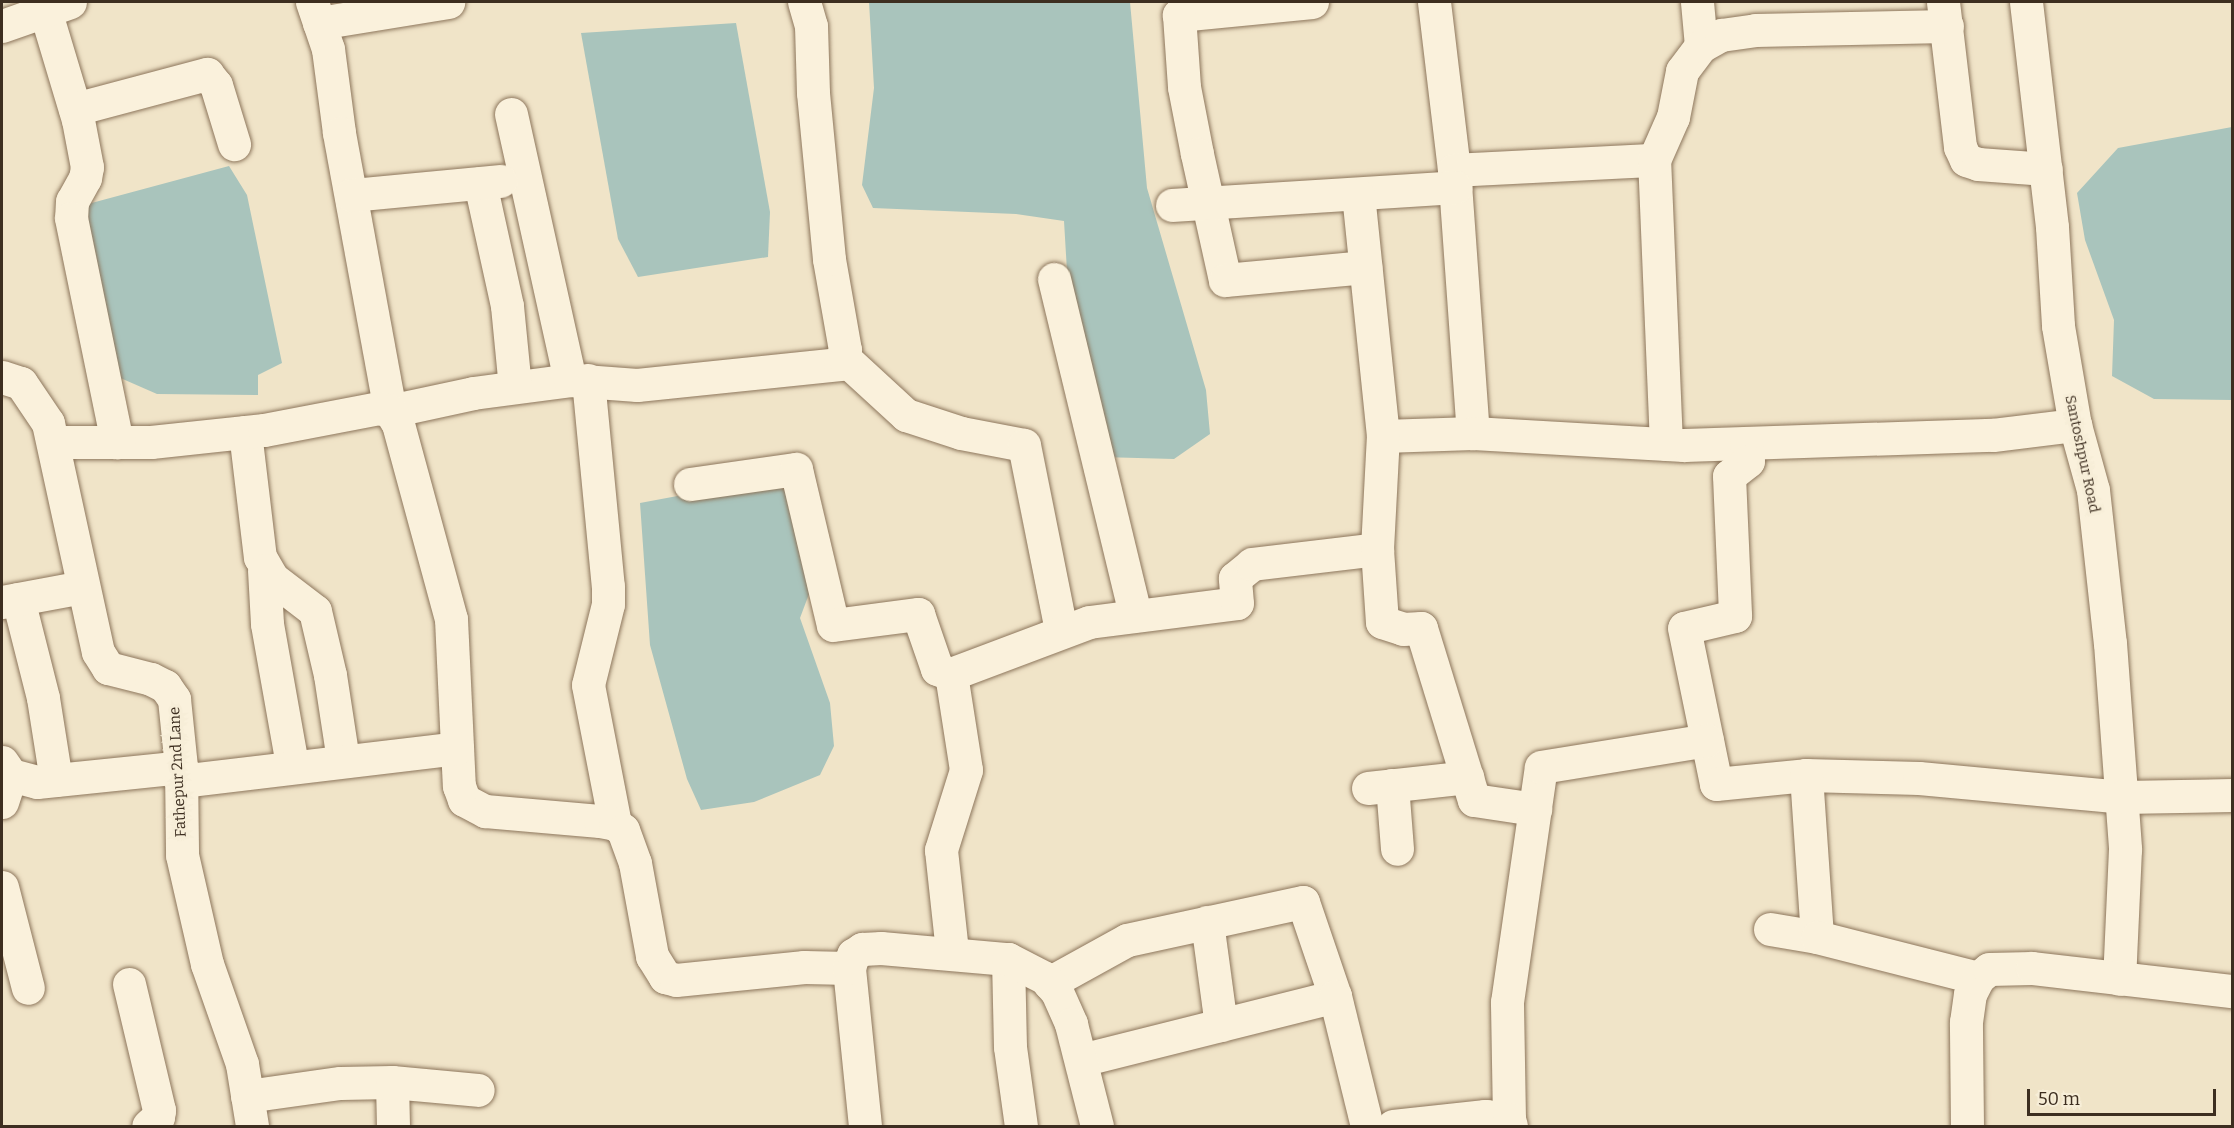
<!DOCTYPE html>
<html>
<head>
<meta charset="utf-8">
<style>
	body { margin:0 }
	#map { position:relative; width:2234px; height:1128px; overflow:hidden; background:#f0e4c8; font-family:Bitter,serif }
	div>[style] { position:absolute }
	.water>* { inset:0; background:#a9c4bc }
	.roads { filter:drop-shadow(0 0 2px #8d765c) drop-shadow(0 0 2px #8d765c) }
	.minor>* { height:33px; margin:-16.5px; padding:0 16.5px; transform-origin:16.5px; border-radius:16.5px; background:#faf1dc }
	span { translate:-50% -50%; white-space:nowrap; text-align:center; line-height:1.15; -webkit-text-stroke:6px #f7eed8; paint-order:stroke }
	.street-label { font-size:15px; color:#3d2e20 }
	.frame { position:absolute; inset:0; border:3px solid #3d2e20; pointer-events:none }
	.scale { position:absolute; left:2027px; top:1089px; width:189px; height:27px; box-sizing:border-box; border:3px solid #3d2e20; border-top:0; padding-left:8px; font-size:18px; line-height:21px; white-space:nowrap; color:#3d2e20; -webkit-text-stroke:4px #f7eed8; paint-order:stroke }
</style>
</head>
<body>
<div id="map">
	<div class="water">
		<i style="clip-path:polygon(869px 2px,1130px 2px,1147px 188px,1206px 390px,1210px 434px,1174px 459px,1101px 457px,1072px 355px,1064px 221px,1016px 214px,873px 208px,862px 185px,874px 88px)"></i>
		<i style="clip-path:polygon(736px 23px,770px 212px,768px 257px,638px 277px,618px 239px,581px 33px)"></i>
		<i style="clip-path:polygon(2232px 127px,2232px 400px,2154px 399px,2112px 376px,2114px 320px,2085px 240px,2077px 193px,2118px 148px)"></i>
		<i style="clip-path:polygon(229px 166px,247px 195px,282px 363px,258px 375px,258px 395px,157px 394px,109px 373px,73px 208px)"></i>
		<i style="clip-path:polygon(784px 476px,812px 586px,800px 618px,830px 703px,834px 746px,820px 775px,754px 802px,701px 810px,687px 779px,650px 645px,640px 503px)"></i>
	</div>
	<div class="roads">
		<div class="minor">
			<i style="left:312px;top:2px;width:50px;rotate:71.2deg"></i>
			<i style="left:328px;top:49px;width:85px;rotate:82.5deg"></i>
			<i style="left:339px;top:133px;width:283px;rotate:79.6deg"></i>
			<i style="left:390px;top:411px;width:85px;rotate:-12.2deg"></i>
			<i style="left:473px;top:393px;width:98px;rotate:-7.6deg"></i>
			<i style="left:570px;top:380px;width:67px;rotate:4.3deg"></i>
			<i style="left:637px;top:385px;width:204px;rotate:-5.9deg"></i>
			<i style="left:840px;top:364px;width:15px;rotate:-70deg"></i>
			<i style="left:845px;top:350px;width:92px;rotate:-100deg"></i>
			<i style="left:829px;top:259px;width:167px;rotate:-95.5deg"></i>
			<i style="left:813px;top:93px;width:67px;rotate:-91.7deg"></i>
			<i style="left:811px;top:26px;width:25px;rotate:-106deg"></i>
			<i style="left:1312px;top:2px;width:134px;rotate:174.4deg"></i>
			<i style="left:1179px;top:15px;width:72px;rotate:86deg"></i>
			<i style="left:1184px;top:87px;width:68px;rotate:79deg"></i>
			<i style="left:1197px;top:154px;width:129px;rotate:77.5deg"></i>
			<i style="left:1225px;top:280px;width:141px;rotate:-5.3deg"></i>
			<i style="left:1434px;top:2px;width:169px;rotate:83.2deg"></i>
			<i style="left:1454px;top:170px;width:264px;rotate:85.9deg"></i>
			<i style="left:1697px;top:2px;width:44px;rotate:84.8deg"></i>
			<i style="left:1943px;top:2px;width:146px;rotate:83.3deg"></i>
			<i style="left:1960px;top:147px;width:14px;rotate:65deg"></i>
			<i style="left:1966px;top:160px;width:13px;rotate:18deg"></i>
			<i style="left:1978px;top:164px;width:68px;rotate:4.2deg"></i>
			<i style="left:2026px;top:2px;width:226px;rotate:83.4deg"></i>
			<i style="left:2052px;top:227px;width:99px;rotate:86.5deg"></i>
			<i style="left:2058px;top:326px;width:100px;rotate:80.3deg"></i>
			<i style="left:2075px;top:425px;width:67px;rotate:74.5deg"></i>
			<i style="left:2093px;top:490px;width:154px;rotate:83.7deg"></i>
			<i style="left:2110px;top:643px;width:207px;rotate:85.8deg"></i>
			<i style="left:2125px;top:849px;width:130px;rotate:92.6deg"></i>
			<i style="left:45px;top:10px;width:115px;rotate:73.3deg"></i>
			<i style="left:78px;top:120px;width:48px;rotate:79.2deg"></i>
			<i style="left:87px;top:167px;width:11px;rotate:100deg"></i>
			<i style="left:85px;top:178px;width:26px;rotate:119deg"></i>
			<i style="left:72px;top:201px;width:17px;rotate:93deg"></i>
			<i style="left:71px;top:218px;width:229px;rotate:78.4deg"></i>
			<i style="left:319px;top:23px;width:131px;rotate:-9.2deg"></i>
			<i style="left:2px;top:26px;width:72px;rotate:-19.4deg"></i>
			<i style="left:75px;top:109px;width:137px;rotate:-14.9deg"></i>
			<i style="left:207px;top:74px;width:14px;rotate:51deg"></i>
			<i style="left:216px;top:85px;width:62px;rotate:73deg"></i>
			<i style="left:511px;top:114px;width:272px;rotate:77.5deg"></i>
			<i style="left:1454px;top:170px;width:200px;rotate:-2.9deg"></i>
			<i style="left:480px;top:183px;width:126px;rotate:77.6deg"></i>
			<i style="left:507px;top:306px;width:81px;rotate:84.4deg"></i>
			<i style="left:351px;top:195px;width:150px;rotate:-5.4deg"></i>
			<i style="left:1172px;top:205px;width:284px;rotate:-3.6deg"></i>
			<i style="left:1054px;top:279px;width:346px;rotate:76.4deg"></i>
			<i style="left:845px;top:359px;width:83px;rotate:42.6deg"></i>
			<i style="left:906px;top:415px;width:58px;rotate:18.1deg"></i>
			<i style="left:961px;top:433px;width:64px;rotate:10.8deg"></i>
			<i style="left:1024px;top:445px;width:190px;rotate:78.7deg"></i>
			<i style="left:2px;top:377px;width:20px;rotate:18deg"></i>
			<i style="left:21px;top:383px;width:48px;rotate:56deg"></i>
			<i style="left:48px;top:423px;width:234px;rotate:77.7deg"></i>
			<i style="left:98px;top:652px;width:19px;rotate:58deg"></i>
			<i style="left:108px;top:668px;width:44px;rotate:14.3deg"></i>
			<i style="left:151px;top:679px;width:16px;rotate:27deg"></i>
			<i style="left:165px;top:686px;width:16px;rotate:55deg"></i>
			<i style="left:174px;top:699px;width:68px;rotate:84.1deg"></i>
			<i style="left:181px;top:767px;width:88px;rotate:89.3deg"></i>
			<i style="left:182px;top:855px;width:112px;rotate:77.1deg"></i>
			<i style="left:207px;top:964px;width:106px;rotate:70.7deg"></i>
			<i style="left:242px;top:1064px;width:63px;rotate:80.8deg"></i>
			<i style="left:588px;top:380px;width:207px;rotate:84.5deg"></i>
			<i style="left:608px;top:586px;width:18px;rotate:90deg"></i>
			<i style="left:608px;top:604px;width:83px;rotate:103.9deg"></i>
			<i style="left:588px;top:685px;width:142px;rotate:79deg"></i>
			<i style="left:245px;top:432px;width:126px;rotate:83.2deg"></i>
			<i style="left:260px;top:557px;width:24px;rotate:60deg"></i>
			<i style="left:272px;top:578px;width:54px;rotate:37.5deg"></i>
			<i style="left:315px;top:611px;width:66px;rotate:76.8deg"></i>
			<i style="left:330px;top:675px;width:86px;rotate:81.3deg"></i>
			<i style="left:1383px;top:436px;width:90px;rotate:-1.9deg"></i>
			<i style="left:1473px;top:433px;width:211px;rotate:3.3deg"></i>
			<i style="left:1684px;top:445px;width:309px;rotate:-1.9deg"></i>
			<i style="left:1993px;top:435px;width:83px;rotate:-7deg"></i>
			<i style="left:53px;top:442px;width:98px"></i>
			<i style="left:151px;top:442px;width:114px;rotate:-6.1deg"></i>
			<i style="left:264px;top:430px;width:117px;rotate:-10.8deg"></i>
			<i style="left:379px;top:408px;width:11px;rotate:15deg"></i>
			<i style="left:390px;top:411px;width:15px;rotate:58deg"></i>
			<i style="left:398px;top:424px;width:202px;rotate:74.8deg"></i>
			<i style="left:451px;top:619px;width:167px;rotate:87.3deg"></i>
			<i style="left:459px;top:786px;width:15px;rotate:70deg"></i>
			<i style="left:464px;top:800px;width:24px;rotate:28deg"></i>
			<i style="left:485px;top:811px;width:115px;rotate:5deg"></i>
			<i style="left:600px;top:821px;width:15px;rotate:11deg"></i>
			<i style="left:615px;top:824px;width:10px;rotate:37deg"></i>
			<i style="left:623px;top:830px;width:35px;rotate:70deg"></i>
			<i style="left:635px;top:863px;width:95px;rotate:79.6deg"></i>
			<i style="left:652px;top:956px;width:25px;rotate:58deg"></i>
			<i style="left:665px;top:977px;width:11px;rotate:15deg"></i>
			<i style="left:676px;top:980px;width:129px;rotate:-5.8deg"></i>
			<i style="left:804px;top:967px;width:45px;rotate:1.3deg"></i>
			<i style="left:1746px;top:443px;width:18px;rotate:84deg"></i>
			<i style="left:1748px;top:461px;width:24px;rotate:142deg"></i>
			<i style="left:1729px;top:476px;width:140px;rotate:87.5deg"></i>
			<i style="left:1735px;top:616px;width:52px;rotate:166.8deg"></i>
			<i style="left:1684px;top:628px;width:159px;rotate:78.4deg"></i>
			<i style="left:1716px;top:784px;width:90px;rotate:-5.7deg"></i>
			<i style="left:1806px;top:775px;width:113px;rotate:1.5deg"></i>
			<i style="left:1919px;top:778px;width:204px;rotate:5.3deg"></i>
			<i style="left:2122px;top:797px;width:110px;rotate:-1deg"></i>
			<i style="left:1666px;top:444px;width:284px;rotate:-92.4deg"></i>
			<i style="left:1654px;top:160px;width:47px;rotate:-66.2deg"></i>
			<i style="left:1673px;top:117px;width:47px;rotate:-78.9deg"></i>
			<i style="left:1682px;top:71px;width:31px;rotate:-53deg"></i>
			<i style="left:1701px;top:46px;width:23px;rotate:-29deg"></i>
			<i style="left:1721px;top:35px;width:34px;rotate:-8deg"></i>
			<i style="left:1755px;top:30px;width:192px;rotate:-1.2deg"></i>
			<i style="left:690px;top:484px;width:107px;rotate:-8.1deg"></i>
			<i style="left:796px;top:469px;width:160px;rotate:76.7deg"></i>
			<i style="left:833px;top:625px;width:86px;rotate:-7.4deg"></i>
			<i style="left:918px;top:614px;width:58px;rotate:70.9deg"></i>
			<i style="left:937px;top:669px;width:15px;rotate:20deg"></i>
			<i style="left:951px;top:674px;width:147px;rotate:-20.6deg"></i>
			<i style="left:1089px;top:622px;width:149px;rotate:-7.3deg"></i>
			<i style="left:1237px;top:603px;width:25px;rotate:-95deg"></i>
			<i style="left:1235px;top:578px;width:22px;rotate:-39deg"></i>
			<i style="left:1252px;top:564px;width:126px;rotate:-6.8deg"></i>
			<i style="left:1377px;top:549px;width:113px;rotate:-87deg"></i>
			<i style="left:1383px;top:436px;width:242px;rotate:-95.9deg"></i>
			<i style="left:1377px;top:549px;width:73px;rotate:86.1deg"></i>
			<i style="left:1382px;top:622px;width:22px;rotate:18deg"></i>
			<i style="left:1403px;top:629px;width:18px;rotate:-3deg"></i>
			<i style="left:1421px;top:628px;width:180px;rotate:72.9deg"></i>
			<i style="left:1474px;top:800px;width:62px;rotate:8.4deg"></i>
			<i style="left:264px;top:570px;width:54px;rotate:86.8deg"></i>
			<i style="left:267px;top:624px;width:143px;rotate:79.9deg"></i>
			<i style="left:18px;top:599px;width:102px;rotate:75.8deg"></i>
			<i style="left:43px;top:698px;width:83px;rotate:81deg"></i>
			<i style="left:2px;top:602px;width:82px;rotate:-10.5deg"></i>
			<i style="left:951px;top:674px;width:97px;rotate:81.1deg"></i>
			<i style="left:966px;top:770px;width:84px;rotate:107.4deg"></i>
			<i style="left:941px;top:850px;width:103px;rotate:83.8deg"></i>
			<i style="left:2px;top:762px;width:16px;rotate:55deg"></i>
			<i style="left:11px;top:775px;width:27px;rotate:15deg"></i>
			<i style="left:37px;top:782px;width:145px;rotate:-5.9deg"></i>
			<i style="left:1806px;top:775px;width:162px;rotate:86.1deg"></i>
			<i style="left:181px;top:781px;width:278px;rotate:-6.8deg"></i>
			<i style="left:1392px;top:785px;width:64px;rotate:85.5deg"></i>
			<i style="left:1368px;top:788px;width:100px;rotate:-6.3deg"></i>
			<i style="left:2px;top:802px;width:28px;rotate:-72deg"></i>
			<i style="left:2px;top:887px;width:104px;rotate:75.6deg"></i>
			<i style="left:1207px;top:922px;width:104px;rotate:82.3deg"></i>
			<i style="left:1770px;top:929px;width:48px;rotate:9.7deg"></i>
			<i style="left:1817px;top:937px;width:166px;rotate:14.3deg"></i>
			<i style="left:1008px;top:959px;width:88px;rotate:88.7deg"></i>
			<i style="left:1010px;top:1047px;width:80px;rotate:82.1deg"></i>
			<i style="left:1049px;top:983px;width:89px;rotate:-28.9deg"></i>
			<i style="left:1127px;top:940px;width:180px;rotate:-12.2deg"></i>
			<i style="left:1303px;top:902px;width:99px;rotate:71.2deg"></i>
			<i style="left:129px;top:984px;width:130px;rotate:76.6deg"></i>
			<i style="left:159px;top:1110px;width:7px;rotate:98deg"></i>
			<i style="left:158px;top:1117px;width:13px;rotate:138deg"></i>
			<i style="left:1081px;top:1060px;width:262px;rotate:-14.1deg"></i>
			<i style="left:1335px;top:996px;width:134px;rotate:76.2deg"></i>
			<i style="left:392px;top:1082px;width:44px;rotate:88.7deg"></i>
			<i style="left:247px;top:1096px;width:94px;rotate:-8deg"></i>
			<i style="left:340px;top:1083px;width:52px;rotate:-1.1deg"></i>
			<i style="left:392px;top:1082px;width:86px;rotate:5.3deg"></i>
			<i style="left:1509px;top:1119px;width:117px;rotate:-91deg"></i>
			<i style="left:1507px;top:1002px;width:237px;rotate:-81.8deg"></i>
			<i style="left:1541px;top:767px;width:168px;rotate:-9.2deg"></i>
			<i style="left:865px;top:1126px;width:159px;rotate:-95.8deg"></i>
			<i style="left:849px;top:968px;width:14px;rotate:-73deg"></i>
			<i style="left:853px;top:955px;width:11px;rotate:-34deg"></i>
			<i style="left:862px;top:949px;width:19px;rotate:-3deg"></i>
			<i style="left:881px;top:948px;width:127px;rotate:5deg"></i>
			<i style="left:1008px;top:959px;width:42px;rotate:27.2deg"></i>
			<i style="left:1045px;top:978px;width:18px;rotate:49deg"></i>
			<i style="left:1057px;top:992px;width:35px;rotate:66deg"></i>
			<i style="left:1071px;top:1024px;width:105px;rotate:75.7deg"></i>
			<i style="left:1393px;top:1126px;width:93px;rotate:-6.2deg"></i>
			<i style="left:1485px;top:1116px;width:24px;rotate:7deg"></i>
			<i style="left:1509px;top:1119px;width:7px;rotate:74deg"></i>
			<i style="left:1967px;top:1126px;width:104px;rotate:-90.6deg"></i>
			<i style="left:1966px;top:1022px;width:28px;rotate:-82deg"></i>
			<i style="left:1970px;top:994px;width:18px;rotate:-63deg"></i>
			<i style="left:1978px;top:978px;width:14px;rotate:-39deg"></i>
			<i style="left:1989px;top:969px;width:43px;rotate:-1.3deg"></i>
			<i style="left:2032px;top:968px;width:201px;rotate:6.6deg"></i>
		</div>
	</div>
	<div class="street-label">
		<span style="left:2082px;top:454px;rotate:78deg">Santoshpur Road</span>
		<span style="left:178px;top:772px;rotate:-93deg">Fathepur 2nd Lane</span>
	</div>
	<div class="frame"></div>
	<div class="scale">50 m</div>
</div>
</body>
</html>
